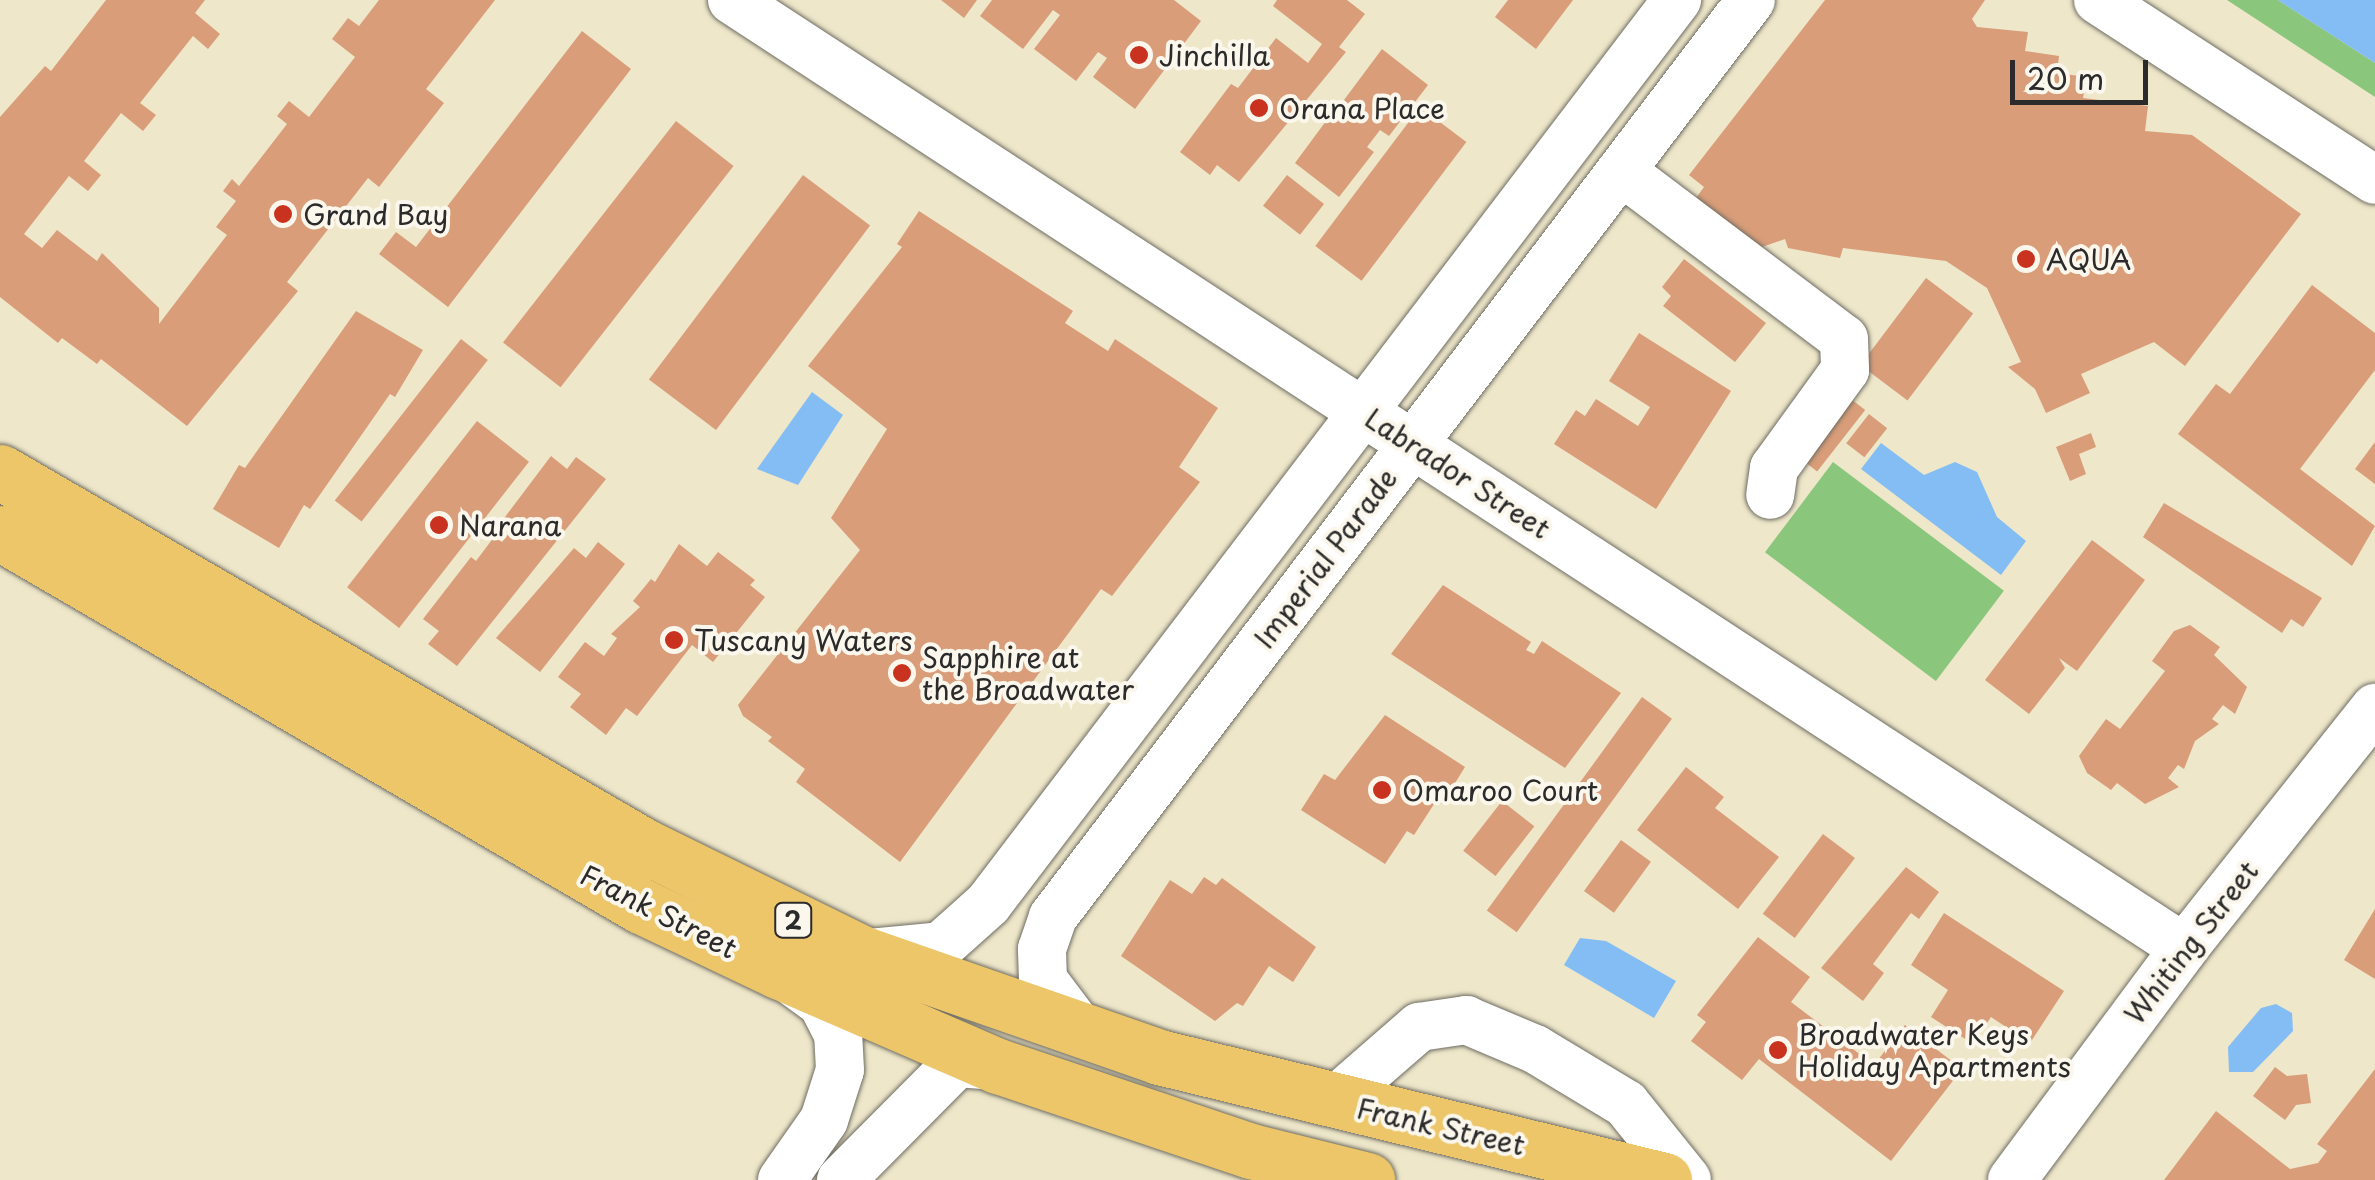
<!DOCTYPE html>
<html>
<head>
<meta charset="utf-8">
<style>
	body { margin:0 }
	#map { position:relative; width:2375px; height:1180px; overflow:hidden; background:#eee7ca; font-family:"Playpen Sans",sans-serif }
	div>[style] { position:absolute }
	.green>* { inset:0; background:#8ac67c; transform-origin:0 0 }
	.water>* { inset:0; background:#83bdf4 }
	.building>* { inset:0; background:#d99d79; transform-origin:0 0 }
	.roads { filter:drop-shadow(0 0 2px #6f6d63) drop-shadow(0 0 2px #6f6d63) }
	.minor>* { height:48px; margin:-24px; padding:0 24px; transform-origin:24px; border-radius:24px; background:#fff }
	.highway>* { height:55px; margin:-27.5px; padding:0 27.5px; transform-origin:27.5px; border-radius:27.5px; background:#ecc669 }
	.dots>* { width:28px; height:28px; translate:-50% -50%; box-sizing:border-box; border:5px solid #fbf7ec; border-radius:50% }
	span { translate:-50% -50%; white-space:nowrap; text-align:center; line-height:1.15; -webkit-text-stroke:8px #fbf7ec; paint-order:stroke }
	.shield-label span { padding:2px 8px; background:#fbf7ec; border:2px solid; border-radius:8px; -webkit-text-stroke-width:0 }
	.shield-label { font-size:25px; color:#2b2b2b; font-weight:700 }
	.poi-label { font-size:28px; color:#2b2b2b }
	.left { translate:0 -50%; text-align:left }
	.street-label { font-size:28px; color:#2b2b2b }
	.scale { position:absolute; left:2010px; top:60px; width:138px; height:45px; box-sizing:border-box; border:5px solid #2b2b2b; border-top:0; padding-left:12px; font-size:30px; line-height:35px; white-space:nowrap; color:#2b2b2b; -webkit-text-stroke:8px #fbf7ec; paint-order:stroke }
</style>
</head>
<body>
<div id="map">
	<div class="green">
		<i style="clip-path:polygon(2227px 0,2278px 0,2375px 63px,2375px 97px)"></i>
		<i style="left:1833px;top:462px;width:214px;height:113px;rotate:37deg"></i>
	</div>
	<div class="water">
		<i style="clip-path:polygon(2278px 0,2375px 0,2375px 63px)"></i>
		<i style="clip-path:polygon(812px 392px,843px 415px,798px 485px,757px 469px)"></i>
		<i style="clip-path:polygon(1881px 443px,1924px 475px,1955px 462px,1977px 472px,1997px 517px,2026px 541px,2001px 575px,1861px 469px)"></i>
		<i style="clip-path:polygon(1580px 938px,1606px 941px,1676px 981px,1654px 1018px,1564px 965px)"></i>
		<i style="clip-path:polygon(2276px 1004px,2292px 1013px,2293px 1031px,2253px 1072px,2229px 1072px,2228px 1047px,2261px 1008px)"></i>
	</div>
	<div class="building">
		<i style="clip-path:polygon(106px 0,205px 0,195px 13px,220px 34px,208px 49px,193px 36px,140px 103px,156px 115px,143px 131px,121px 113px,84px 161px,101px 175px,88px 191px,69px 176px,24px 234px,42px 248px,57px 230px,97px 261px,102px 253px,159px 308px,159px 324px,227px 235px,216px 227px,236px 201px,223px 191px,232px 179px,239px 186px,287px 124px,277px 116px,289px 101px,309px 117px,355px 57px,332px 39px,348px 18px,359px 26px,379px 0,495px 0,426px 89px,444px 103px,379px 187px,368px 178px,287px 282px,298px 291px,187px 426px,101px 359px,97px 364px,62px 338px,58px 343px,0 297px,0 117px,45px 66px,51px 71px)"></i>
		<i style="clip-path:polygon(941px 0,977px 0,964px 18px)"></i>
		<i style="clip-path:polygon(992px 0,1174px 0,1201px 21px,1135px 109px,1093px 77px,1107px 58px,1098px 52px,1076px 81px,1034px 49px,1060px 15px,1053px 10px,1023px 49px,980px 16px)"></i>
		<i style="clip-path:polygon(1277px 0,1347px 0,1365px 14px,1339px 47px,1346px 52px,1239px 182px,1217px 165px,1210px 175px,1180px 152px,1231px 84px,1238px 88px,1276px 38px,1308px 63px,1322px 44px,1273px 6px)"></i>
		<i style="clip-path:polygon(1508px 0,1573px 0,1536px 49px,1495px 17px)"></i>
		<i style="clip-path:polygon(1825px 0,1985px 0,1972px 19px,1977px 27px,2028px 32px,2025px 51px,2059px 56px,2057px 73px,2087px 77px,2083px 98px,2148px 106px,2145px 131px,2192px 135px,2301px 214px,2185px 366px,2154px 342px,2081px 374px,2090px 393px,2046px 413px,2035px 389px,2008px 367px,2021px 362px,1987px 288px,1946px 261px,1843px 248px,1840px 258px,1788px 248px,1785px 239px,1762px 247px,1696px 198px,1704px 187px,1689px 175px)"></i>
		<i style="clip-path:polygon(582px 31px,631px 69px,448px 307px,379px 254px,396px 232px,416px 247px)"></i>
		<i style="clip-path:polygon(1382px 49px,1428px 85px,1389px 136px,1380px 130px,1367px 147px,1374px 152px,1339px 197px,1295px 163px,1329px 117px,1335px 122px,1348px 104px,1344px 100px)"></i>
		<i style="left:1420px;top:107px;width:58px;height:174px;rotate:37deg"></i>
		<i style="left:676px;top:121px;width:73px;height:281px;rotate:38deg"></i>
		<i style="left:803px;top:175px;width:84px;height:256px;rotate:37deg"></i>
		<i style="left:1287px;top:175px;width:47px;height:39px;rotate:38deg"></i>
		<i style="clip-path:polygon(919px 211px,1073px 311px,1065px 323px,1108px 351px,1115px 339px,1218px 408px,1179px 467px,1200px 482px,1112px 596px,1101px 589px,900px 862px,796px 782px,805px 769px,768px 741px,772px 737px,743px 716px,738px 705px,860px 550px,831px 518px,887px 429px,808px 366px,902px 247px,897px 244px)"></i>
		<i style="clip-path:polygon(1684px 259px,1766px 323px,1735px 362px,1663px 306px,1671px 296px,1662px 287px)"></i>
		<i style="left:1926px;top:278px;width:59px;height:109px;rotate:37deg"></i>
		<i style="clip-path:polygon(2312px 285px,2375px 333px,2375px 370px,2300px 469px,2375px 526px,2352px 566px,2178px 434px,2216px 384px,2230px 394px)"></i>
		<i style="clip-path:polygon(356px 311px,423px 350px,395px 397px,390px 394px,310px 509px,304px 505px,279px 548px,213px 509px,239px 465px,245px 468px)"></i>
		<i style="clip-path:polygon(1639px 333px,1731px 391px,1656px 509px,1554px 444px,1576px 410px,1585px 416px,1596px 399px,1638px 426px,1650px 407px,1609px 381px)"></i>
		<i style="left:461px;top:339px;width:34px;height:205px;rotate:38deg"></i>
		<i style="left:1851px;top:399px;width:18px;height:78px;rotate:38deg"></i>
		<i style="left:1869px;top:414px;width:23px;height:37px;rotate:38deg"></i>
		<i style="left:477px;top:421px;width:66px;height:211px;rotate:38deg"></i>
		<i style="clip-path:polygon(2091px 433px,2096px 447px,2079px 454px,2086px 474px,2070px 481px,2056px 447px)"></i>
		<i style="clip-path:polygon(2375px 442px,2375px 484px,2355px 469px)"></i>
		<i style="clip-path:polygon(551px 456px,567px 469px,576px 457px,606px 479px,457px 666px,428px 644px,439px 631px,423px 619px,471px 557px,476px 561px,494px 537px,502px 542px,516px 525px,505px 517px)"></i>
		<i style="clip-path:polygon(2164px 503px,2322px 598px,2303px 627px,2291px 619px,2282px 633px,2143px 537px)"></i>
		<i style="clip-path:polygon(2092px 540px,2145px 580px,2077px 671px,2059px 658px,2065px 668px,2029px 714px,1985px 680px)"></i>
		<i style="clip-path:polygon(598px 542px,625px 564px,540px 672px,496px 638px,574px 548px,586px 558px)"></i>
		<i style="clip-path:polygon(679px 544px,707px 566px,718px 552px,755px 580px,750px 585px,765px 597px,713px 662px,692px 645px,637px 716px,626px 708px,606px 735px,570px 707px,581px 694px,558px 677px,585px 642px,604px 656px,617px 638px,611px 634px,640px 607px,633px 601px,651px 579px,655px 582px)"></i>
		<i style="clip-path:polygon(1443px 585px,1531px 642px,1526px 650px,1534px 654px,1542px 641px,1621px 693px,1565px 768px,1391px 654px)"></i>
		<i style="clip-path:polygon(2190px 625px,2220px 647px,2214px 655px,2247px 687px,2235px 714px,2223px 705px,2212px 719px,2219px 724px,2195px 741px,2184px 769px,2178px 765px,2168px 778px,2179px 787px,2145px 804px,2117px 783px,2111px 790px,2087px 773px,2079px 756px,2106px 719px,2120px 729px,2165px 671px,2152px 661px,2174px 631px)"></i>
		<i style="left:1642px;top:697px;width:37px;height:264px;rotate:36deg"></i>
		<i style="clip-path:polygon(1385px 715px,1465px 767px,1442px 804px,1436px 801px,1414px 835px,1407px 831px,1385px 864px,1301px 810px,1324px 774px,1335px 780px)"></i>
		<i style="clip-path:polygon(1686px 767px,1724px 797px,1715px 808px,1779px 857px,1738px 909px,1637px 830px)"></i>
		<i style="left:1502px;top:801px;width:41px;height:63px;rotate:38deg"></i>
		<i style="left:1823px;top:834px;width:40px;height:100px;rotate:37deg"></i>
		<i style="left:1621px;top:840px;width:37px;height:63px;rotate:36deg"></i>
		<i style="clip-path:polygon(1906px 867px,1939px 892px,1919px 919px,1911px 913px,1873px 964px,1884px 973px,1863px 1001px,1821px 968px)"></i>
		<i style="clip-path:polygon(1204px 877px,1216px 885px,1222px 878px,1316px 947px,1293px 982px,1269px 966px,1243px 1006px,1237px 1003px,1215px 1021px,1121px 956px,1170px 880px,1192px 894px)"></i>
		<i style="clip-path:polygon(2375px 909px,2375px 979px,2344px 960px)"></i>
		<i style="clip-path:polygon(1944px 913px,2064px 991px,2030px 1043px,1991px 1017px,1973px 1044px,1931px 1017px,1948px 990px,1911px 965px)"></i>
		<i style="clip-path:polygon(1758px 937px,1810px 977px,1791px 1002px,1874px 1065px,1905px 1025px,1962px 1069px,1891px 1161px,1759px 1059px,1742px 1080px,1691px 1041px,1706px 1022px,1697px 1015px)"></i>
		<i style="clip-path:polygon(2275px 1067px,2287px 1076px,2307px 1074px,2311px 1103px,2296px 1105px,2285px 1120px,2253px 1096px)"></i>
		<i style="clip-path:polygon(2375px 1069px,2375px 1180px,2164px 1180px,2216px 1111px,2290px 1169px,2318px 1163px,2327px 1151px,2317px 1144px)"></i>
	</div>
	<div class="roads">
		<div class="minor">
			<i style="left:732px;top:0;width:1734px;rotate:33.14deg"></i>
			<i style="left:2098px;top:0;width:330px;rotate:33deg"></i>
			<i style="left:1621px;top:171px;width:279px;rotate:37deg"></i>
			<i style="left:1844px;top:339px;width:31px;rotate:88deg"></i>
			<i style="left:1845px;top:370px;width:121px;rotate:125.9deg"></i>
			<i style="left:1774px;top:468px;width:27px;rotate:98deg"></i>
			<i style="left:870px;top:953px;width:71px;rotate:-5.6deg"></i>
			<i style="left:941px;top:946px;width:63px;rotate:-41.8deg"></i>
			<i style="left:988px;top:904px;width:1137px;rotate:-52.69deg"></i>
			<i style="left:1083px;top:1033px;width:66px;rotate:-127deg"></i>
			<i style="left:1043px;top:980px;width:31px;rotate:-92deg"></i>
			<i style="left:1042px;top:949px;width:34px;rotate:-71deg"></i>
			<i style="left:1053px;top:917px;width:1152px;rotate:-52.72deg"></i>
			<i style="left:1334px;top:1101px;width:113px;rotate:-41deg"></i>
			<i style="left:1419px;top:1027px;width:48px;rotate:-8.5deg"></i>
			<i style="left:1466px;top:1020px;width:75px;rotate:22.8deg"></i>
			<i style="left:1535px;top:1049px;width:106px;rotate:31.1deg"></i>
			<i style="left:1626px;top:1104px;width:97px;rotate:51.2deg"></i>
			<i style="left:782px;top:1180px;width:73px;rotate:-55deg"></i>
			<i style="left:824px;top:1120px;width:52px;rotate:-72.3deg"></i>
			<i style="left:840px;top:1070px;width:36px;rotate:-93deg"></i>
			<i style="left:838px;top:1034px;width:35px;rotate:-117deg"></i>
			<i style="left:822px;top:1003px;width:39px;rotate:-144deg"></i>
			<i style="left:841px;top:1180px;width:165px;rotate:-45.2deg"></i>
			<i style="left:957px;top:1063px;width:41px;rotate:4.2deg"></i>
			<i style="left:2012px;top:1180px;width:289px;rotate:-53.4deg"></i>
			<i style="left:2184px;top:948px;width:307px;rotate:-51.5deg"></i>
		</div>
		<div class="highway">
			<i style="left:0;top:472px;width:745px;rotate:30.15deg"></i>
			<i style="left:644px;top:846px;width:242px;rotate:26.2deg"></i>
			<i style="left:861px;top:953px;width:316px;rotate:19.2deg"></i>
			<i style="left:1159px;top:1057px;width:520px;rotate:13.69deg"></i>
			<i style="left:0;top:533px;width:742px;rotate:30.2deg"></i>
			<i style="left:641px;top:906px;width:152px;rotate:25.4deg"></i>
			<i style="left:778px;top:971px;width:240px;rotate:23.4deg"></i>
			<i style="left:998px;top:1066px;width:267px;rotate:18.6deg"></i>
			<i style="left:1251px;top:1151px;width:120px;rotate:14deg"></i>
		</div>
	</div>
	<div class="dots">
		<i style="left:1139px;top:55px;background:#c8321e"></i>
		<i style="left:1259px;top:108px;background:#c8321e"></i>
		<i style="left:283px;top:214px;background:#c8321e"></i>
		<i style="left:2026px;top:259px;background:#c8321e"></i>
		<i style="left:439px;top:525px;background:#c8321e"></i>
		<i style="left:674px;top:640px;background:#c8321e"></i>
		<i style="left:902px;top:673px;background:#c8321e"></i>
		<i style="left:1382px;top:790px;background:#c8321e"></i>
		<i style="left:1778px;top:1050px;background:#c8321e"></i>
	</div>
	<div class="shield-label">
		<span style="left:793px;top:920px">2</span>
	</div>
	<div class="poi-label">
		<span class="left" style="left:1159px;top:55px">Jinchilla</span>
		<span class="left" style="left:1279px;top:108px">Orana Place</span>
		<span class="left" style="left:303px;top:214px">Grand Bay</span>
		<span class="left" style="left:2046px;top:259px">AQUA</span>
		<span class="left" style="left:459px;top:525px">Narana</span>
		<span class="left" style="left:694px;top:640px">Tuscany Waters</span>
		<span class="left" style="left:922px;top:673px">Sapphire at<br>the Broadwater</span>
		<span class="left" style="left:1402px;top:790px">Omaroo Court</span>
		<span class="left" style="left:1798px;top:1050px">Broadwater Keys<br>Holiday Apartments</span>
	</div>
	<div class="street-label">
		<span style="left:1458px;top:473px;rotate:33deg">Labrador Street</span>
		<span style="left:1325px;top:558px;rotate:-53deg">Imperial Parade</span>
		<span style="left:659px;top:911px;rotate:27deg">Frank Street</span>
		<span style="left:2191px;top:942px;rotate:-52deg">Whiting Street</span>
		<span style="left:1441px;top:1126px;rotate:13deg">Frank Street</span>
	</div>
	<div class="scale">20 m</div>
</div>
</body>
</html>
